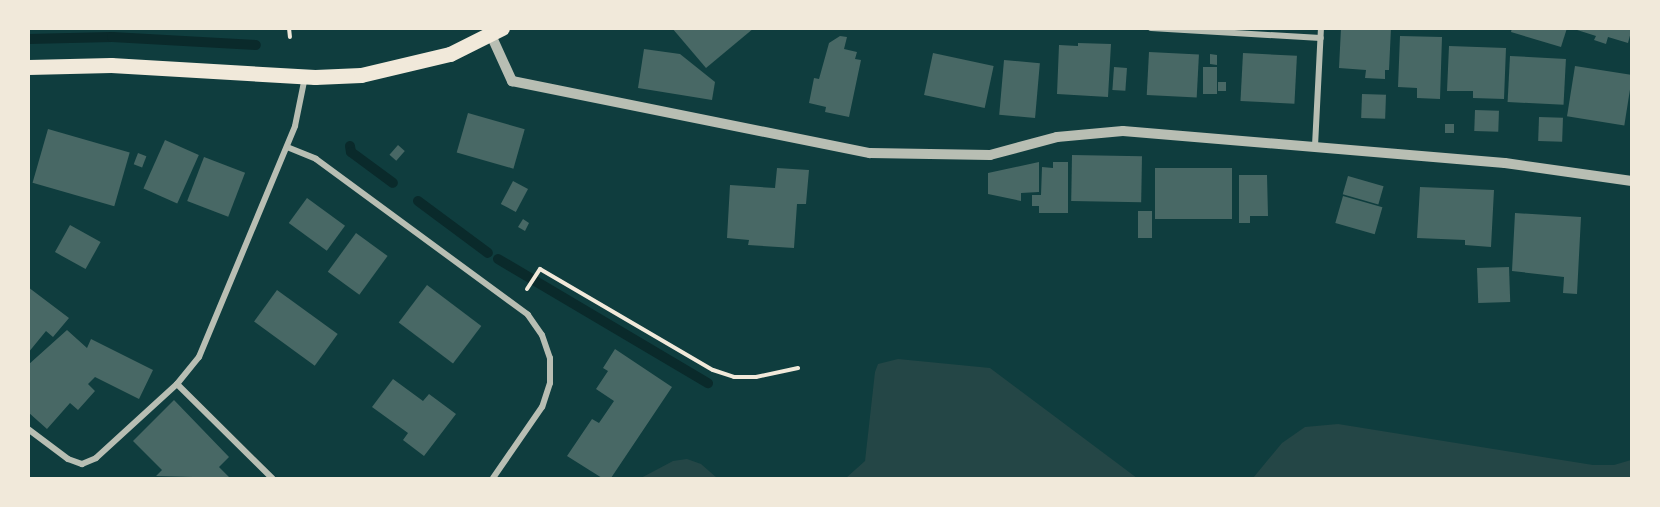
<!DOCTYPE html>
<html>
<head>
<meta charset="utf-8">
<style>
	body { margin:0 }
	#map { position:relative; width:1660px; height:507px; overflow:hidden; background:#0f3d3e; font-family:Roboto,sans-serif }
	div>[style] { position:absolute }
	.green>* { inset:0; background:#244646 }
	.stream>* { height:10px; margin:-5px; padding:0 5px; transform-origin:5px; border-radius:5px; background:#0a2a2b }
	.building>* { inset:0; background:#486865; transform-origin:0 0 }
	.path>* { height:4px; margin:-2px; padding:0 2px; transform-origin:2px; border-radius:2px; background:#f1e9da }
	.minor>* { height:6px; margin:-3px; padding:0 3px; transform-origin:3px; border-radius:3px; background:#b8beb3 }
	.tertiary>* { height:10px; margin:-5px; padding:0 5px; transform-origin:5px; border-radius:5px; background:#b8beb3 }
	.primary>* { height:15px; margin:-7.5px; padding:0 7.5px; transform-origin:7.5px; border-radius:7.5px; background:#f1e9da }
	span { translate:-50% -50%; white-space:nowrap; text-align:center; line-height:1.15; -webkit-text-stroke:5px #f1e9da; paint-order:stroke }
	.frame { position:absolute; inset:0; border:30px solid #f1e9da; pointer-events:none }
</style>
</head>
<body>
<div id="map">
	<div class="green">
		<i style="clip-path:polygon(898px 359px,990px 368px,1137px 478px,846px 478px,865px 461px,875px 372px,878px 364px)"></i>
		<i style="clip-path:polygon(1338px 424px,1593px 465px,1614px 465px,1631px 460px,1631px 478px,1253px 478px,1282px 443px,1305px 427px)"></i>
		<i style="clip-path:polygon(687px 459px,701px 464px,717px 478px,641px 478px,673px 461px)"></i>
	</div>
	<div class="stream">
		<i style="left:28px;top:39px;width:84px;rotate:-1.4deg"></i>
		<i style="left:112px;top:37px;width:144px;rotate:3.2deg"></i>
		<i style="left:350px;top:146px;width:6px;rotate:81deg"></i>
		<i style="left:351px;top:152px;width:52px;rotate:36.4deg"></i>
		<i style="left:418px;top:201px;width:87px;rotate:36.6deg"></i>
		<i style="left:498px;top:259px;width:244px;rotate:30.6deg"></i>
	</div>
	<div class="building">
		<i style="clip-path:polygon(672px 28px,754px 28px,706px 68px)"></i>
		<i style="clip-path:polygon(1341px 28px,1391px 28px,1389px 70px,1385px 70px,1385px 79px,1365px 78px,1366px 70px,1339px 68px)"></i>
		<i style="clip-path:polygon(1512px 28px,1567px 28px,1561px 47px,1511px 32px)"></i>
		<i style="clip-path:polygon(1632px 28px,1628px 43px,1608px 37px,1606px 44px,1594px 40px,1596px 36px,1574px 29px)"></i>
		<i style="clip-path:polygon(840px 36px,847px 37px,844px 49px,857px 52px,855px 59px,861px 60px,849px 117px,825px 112px,826px 107px,809px 103px,814px 78px,819px 79px,829px 43px)"></i>
		<i style="clip-path:polygon(1400px 36px,1442px 37px,1440px 99px,1417px 98px,1417px 88px,1398px 87px)"></i>
		<i style="clip-path:polygon(1078px 43px,1111px 44px,1108px 97px,1057px 94px,1059px 45px,1078px 46px)"></i>
		<i style="clip-path:polygon(1449px 46px,1506px 48px,1504px 99px,1473px 98px,1473px 91px,1447px 91px)"></i>
		<i style="clip-path:polygon(644px 49px,680px 54px,715px 82px,712px 100px,638px 88px)"></i>
		<i style="left:1149px;top:52px;width:50px;height:43px;rotate:3deg"></i>
		<i style="left:933px;top:53px;width:62px;height:43px;rotate:12deg"></i>
		<i style="left:1243px;top:53px;width:54px;height:48px;rotate:3deg"></i>
		<i style="clip-path:polygon(1210px 54px,1217px 55px,1217px 65px,1210px 64px)"></i>
		<i style="left:1510px;top:56px;width:56px;height:46px;rotate:3deg"></i>
		<i style="left:1004px;top:60px;width:36px;height:55px;rotate:5deg"></i>
		<i style="left:1575px;top:66px;width:58px;height:51px;rotate:9deg"></i>
		<i style="left:1114px;top:67px;width:13px;height:23px;rotate:4deg"></i>
		<i style="left:1203px;top:67px;width:14px;height:27px"></i>
		<i style="left:1218px;top:82px;width:8px;height:9px"></i>
		<i style="left:1362px;top:94px;width:24px;height:24px;rotate:2deg"></i>
		<i style="left:1475px;top:110px;width:24px;height:21px;rotate:2deg"></i>
		<i style="left:468px;top:113px;width:59px;height:41px;rotate:16deg"></i>
		<i style="left:1539px;top:117px;width:24px;height:24px;rotate:2deg"></i>
		<i style="left:1445px;top:124px;width:9px;height:9px"></i>
		<i style="left:48px;top:129px;width:85px;height:56px;rotate:16deg"></i>
		<i style="left:165px;top:140px;width:37px;height:53px;rotate:24deg"></i>
		<i style="left:398px;top:145px;width:9px;height:13px;rotate:41deg"></i>
		<i style="left:138px;top:153px;width:9px;height:12px;rotate:21deg"></i>
		<i style="left:1072px;top:155px;width:70px;height:46px;rotate:1deg"></i>
		<i style="left:204px;top:157px;width:44px;height:47px;rotate:21deg"></i>
		<i style="clip-path:polygon(1039px 162px,1039px 192px,1021px 193px,1021px 201px,988px 194px,988px 173px)"></i>
		<i style="clip-path:polygon(1053px 162px,1068px 162px,1068px 213px,1039px 213px,1039px 206px,1032px 206px,1032px 195px,1041px 195px,1042px 167px,1053px 168px)"></i>
		<i style="clip-path:polygon(777px 168px,809px 170px,806px 204px,797px 204px,794px 248px,748px 245px,749px 240px,727px 238px,730px 185px,775px 188px)"></i>
		<i style="left:1155px;top:168px;width:77px;height:51px"></i>
		<i style="clip-path:polygon(1239px 175px,1267px 175px,1268px 216px,1250px 216px,1250px 223px,1239px 223px)"></i>
		<i style="left:1348px;top:176px;width:37px;height:19px;rotate:16deg"></i>
		<i style="left:513px;top:181px;width:17px;height:26px;rotate:28deg"></i>
		<i style="clip-path:polygon(1420px 187px,1494px 190px,1491px 247px,1465px 245px,1465px 240px,1417px 238px)"></i>
		<i style="left:1343px;top:196px;width:41px;height:28px;rotate:16deg"></i>
		<i style="left:307px;top:198px;width:47px;height:31px;rotate:36deg"></i>
		<i style="left:1138px;top:211px;width:14px;height:27px"></i>
		<i style="clip-path:polygon(1515px 213px,1581px 217px,1577px 294px,1563px 293px,1564px 277px,1512px 271px)"></i>
		<i style="clip-path:polygon(523px 219px,529px 223px,525px 231px,518px 227px)"></i>
		<i style="left:70px;top:225px;width:35px;height:31px;rotate:29deg"></i>
		<i style="left:356px;top:233px;width:39px;height:48px;rotate:36deg"></i>
		<i style="left:1509px;top:267px;width:35px;height:32px;rotate:88deg"></i>
		<i style="left:427px;top:285px;width:68px;height:47px;rotate:37deg"></i>
		<i style="clip-path:polygon(28px 287px,69px 318px,53px 337px,46px 331px,28px 353px)"></i>
		<i style="left:277px;top:290px;width:75px;height:39px;rotate:36deg"></i>
		<i style="clip-path:polygon(67px 330px,87px 348px,91px 339px,153px 370px,139px 399px,95px 377px,88px 384px,95px 391px,78px 410px,70px 403px,47px 429px,28px 412px,28px 365px)"></i>
		<i style="clip-path:polygon(615px 349px,672px 387px,611px 478px,602px 478px,567px 456px,592px 419px,599px 423px,614px 401px,596px 389px,608px 371px,603px 368px)"></i>
		<i style="clip-path:polygon(393px 379px,423px 401px,429px 394px,456px 414px,424px 456px,403px 440px,408px 433px,372px 407px)"></i>
		<i style="clip-path:polygon(174px 400px,229px 457px,219px 467px,230px 478px,156px 476px,162px 470px,133px 441px)"></i>
	</div>
	<div class="path">
		<i style="left:289px;top:28px;width:9px;rotate:84deg"></i>
		<i style="left:527px;top:289px;width:24px;rotate:-57deg"></i>
		<i style="left:540px;top:269px;width:200px;rotate:30.3deg"></i>
		<i style="left:713px;top:370px;width:22px;rotate:18deg"></i>
		<i style="left:734px;top:377px;width:22px"></i>
		<i style="left:756px;top:377px;width:43px;rotate:-12.1deg"></i>
	</div>
	<div class="minor">
		<i style="left:1151px;top:28px;width:170px;rotate:3.4deg"></i>
		<i style="left:1315px;top:146px;width:118px;rotate:-87.1deg"></i>
		<i style="left:287px;top:147px;width:31px;rotate:22deg"></i>
		<i style="left:316px;top:159px;width:263px;rotate:36.3deg"></i>
		<i style="left:528px;top:315px;width:24px;rotate:55deg"></i>
		<i style="left:542px;top:335px;width:24px;rotate:71deg"></i>
		<i style="left:550px;top:358px;width:25px;rotate:90deg"></i>
		<i style="left:550px;top:383px;width:25px;rotate:108deg"></i>
		<i style="left:542px;top:407px;width:86px;rotate:124.6deg"></i>
		<i style="left:177px;top:384px;width:134px;rotate:44.7deg"></i>
		<i style="left:28px;top:429px;width:50px;rotate:36.9deg"></i>
		<i style="left:68px;top:459px;width:15px;rotate:20deg"></i>
		<i style="left:82px;top:464px;width:15px;rotate:-23deg"></i>
		<i style="left:96px;top:458px;width:110px;rotate:-42.4deg"></i>
		<i style="left:177px;top:384px;width:35px;rotate:-51deg"></i>
		<i style="left:199px;top:357px;width:250px;rotate:-67.4deg"></i>
		<i style="left:295px;top:126px;width:50px;rotate:-78.5deg"></i>
	</div>
	<div class="tertiary">
		<i style="left:491px;top:35px;width:51px;rotate:65.5deg"></i>
		<i style="left:512px;top:81px;width:365px;rotate:11.4deg"></i>
		<i style="left:870px;top:153px;width:120px;rotate:1deg"></i>
		<i style="left:990px;top:155px;width:69px;rotate:-15deg"></i>
		<i style="left:1057px;top:137px;width:66px;rotate:-5.2deg"></i>
		<i style="left:1123px;top:131px;width:383px;rotate:4.8deg"></i>
		<i style="left:1505px;top:163px;width:128px;rotate:8.1deg"></i>
	</div>
	<div class="primary">
		<i style="left:28px;top:67px;width:83px;rotate:-1.4deg"></i>
		<i style="left:111px;top:65px;width:204px;rotate:3.4deg"></i>
		<i style="left:315px;top:77px;width:46px;rotate:-2.5deg"></i>
		<i style="left:361px;top:75px;width:91px;rotate:-13.3deg"></i>
		<i style="left:450px;top:54px;width:58px;rotate:-26.6deg"></i>
	</div>
	<div class="frame"></div>
</div>
</body>
</html>
